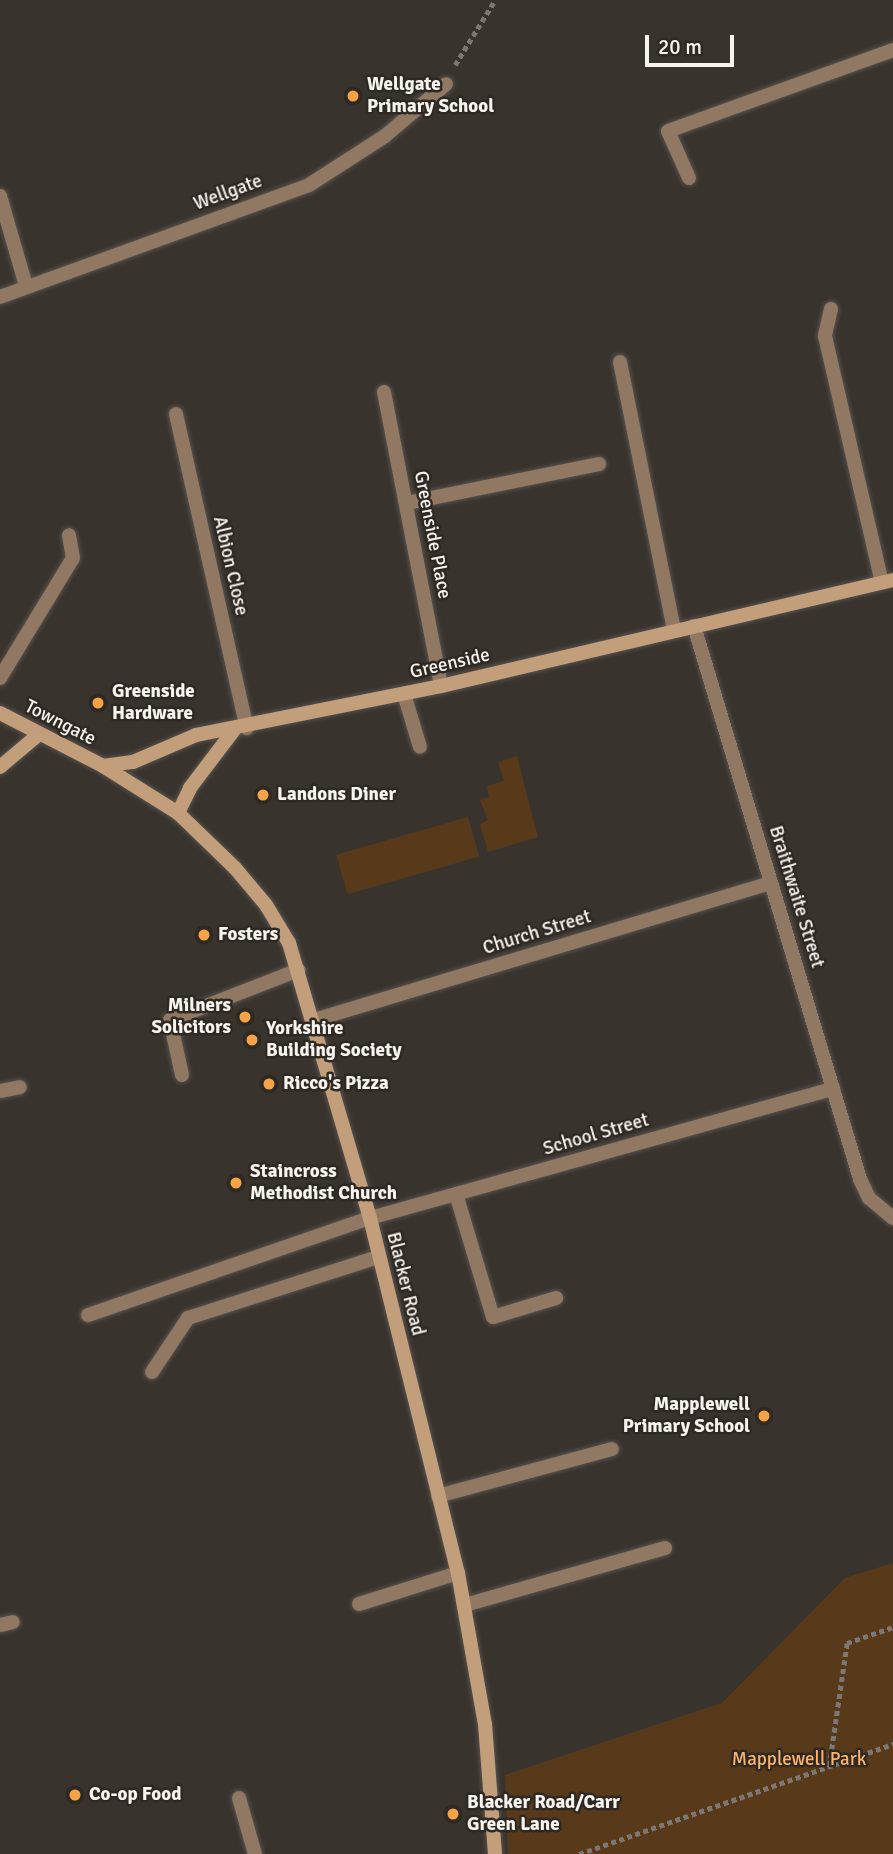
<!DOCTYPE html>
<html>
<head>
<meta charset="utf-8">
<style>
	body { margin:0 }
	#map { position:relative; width:893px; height:1854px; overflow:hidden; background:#39332e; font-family:Signika,sans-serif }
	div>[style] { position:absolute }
	.green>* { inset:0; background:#583a1b; transform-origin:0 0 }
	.path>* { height:4.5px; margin-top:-2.25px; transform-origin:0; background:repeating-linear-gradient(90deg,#7b7772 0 5px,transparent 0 8.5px) }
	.roads { filter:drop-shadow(0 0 2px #57524d) drop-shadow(0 0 2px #57524d) }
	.service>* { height:14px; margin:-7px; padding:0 7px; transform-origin:7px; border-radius:7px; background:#907862 }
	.minor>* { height:14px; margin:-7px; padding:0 7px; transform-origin:7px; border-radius:7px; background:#907862 }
	.secondary>* { height:14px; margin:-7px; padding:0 7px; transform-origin:7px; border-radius:7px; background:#c39e7b }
	.dots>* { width:19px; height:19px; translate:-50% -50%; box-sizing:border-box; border:4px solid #2f2924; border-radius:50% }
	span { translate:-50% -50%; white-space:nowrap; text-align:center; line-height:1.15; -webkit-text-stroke:5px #2f2924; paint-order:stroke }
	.poi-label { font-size:19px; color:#f7f4f0; font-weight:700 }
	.left { translate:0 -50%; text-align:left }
	.right { translate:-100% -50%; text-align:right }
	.street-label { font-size:19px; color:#f7f4f0 }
	.park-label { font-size:19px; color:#fdb368 }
	.scale { position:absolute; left:645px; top:35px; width:89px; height:32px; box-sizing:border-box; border:4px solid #f7f4f0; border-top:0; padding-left:9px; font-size:21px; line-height:24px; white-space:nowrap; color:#f7f4f0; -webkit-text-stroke:5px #2f2924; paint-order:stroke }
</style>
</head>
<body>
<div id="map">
	<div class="green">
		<i style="clip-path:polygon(517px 756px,538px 837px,488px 852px,480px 824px,488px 820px,480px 800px,489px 797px,487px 786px,504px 781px,498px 762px)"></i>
		<i style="left:468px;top:817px;width:41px;height:137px;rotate:74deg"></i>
		<i style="clip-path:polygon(893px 1563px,893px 1854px,508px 1854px,505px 1775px,722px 1703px,845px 1578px)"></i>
	</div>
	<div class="path">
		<i style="left:455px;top:65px;width:76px;rotate:-58.4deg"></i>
		<i style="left:829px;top:1766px;width:124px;rotate:-81.7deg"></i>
		<i style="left:847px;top:1643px;width:49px;rotate:-19.2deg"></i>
		<i style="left:579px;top:1854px;width:333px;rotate:-19.3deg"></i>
	</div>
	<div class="roads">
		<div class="service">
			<i style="left:407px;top:503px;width:196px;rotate:-11.5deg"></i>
			<i style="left:0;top:678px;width:140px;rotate:-58.7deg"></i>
			<i style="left:73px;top:558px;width:23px;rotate:-100deg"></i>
			<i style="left:404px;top:694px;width:55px;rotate:73.2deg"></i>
			<i style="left:182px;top:1075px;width:56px;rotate:-102.3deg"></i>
			<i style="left:170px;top:1020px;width:138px;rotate:-21.2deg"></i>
			<i style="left:0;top:1091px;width:20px;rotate:-11deg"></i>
			<i style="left:860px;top:1179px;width:21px;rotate:65deg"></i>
			<i style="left:869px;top:1198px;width:31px;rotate:40deg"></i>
			<i style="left:456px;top:1194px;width:128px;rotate:73.3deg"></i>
			<i style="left:493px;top:1317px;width:66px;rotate:-16.8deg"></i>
			<i style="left:88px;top:1315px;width:298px;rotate:-19deg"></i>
			<i style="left:152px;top:1372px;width:65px;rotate:-56.3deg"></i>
			<i style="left:188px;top:1318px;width:200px;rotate:-17.8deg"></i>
			<i style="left:438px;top:1496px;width:180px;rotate:-15.1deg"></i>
			<i style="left:465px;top:1605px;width:208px;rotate:-15.9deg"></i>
			<i style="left:239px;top:1798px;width:58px;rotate:74.1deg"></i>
		</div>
		<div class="minor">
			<i style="left:689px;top:178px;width:51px;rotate:-114.1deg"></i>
			<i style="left:668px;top:131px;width:239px;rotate:-19.8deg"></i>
			<i style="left:0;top:196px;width:94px;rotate:73.9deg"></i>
			<i style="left:0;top:297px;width:329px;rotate:-19.9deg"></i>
			<i style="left:309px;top:185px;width:90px;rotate:-32.8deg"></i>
			<i style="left:385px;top:136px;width:80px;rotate:-40.4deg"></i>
			<i style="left:831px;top:309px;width:28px;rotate:103deg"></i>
			<i style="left:825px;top:336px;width:253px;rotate:77deg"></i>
			<i style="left:620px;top:362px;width:273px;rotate:78.6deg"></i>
			<i style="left:384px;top:392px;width:299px;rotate:79deg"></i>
			<i style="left:176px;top:414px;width:322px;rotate:77.3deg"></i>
			<i style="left:694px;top:626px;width:577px;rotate:73.29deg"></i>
			<i style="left:314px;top:1020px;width:477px;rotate:-16.7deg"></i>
			<i style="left:370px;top:1218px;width:481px;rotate:-15.6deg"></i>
			<i style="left:359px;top:1604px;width:104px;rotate:-17.4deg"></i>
			<i style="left:0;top:1625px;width:13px;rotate:-13deg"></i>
		</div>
		<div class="secondary">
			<i style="left:0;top:713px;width:116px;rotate:27.2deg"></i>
			<i style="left:103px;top:766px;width:89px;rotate:32.1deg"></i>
			<i style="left:178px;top:813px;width:79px;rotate:44deg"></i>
			<i style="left:235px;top:868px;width:48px;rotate:50deg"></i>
			<i style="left:266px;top:905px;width:44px;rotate:58.8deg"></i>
			<i style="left:289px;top:943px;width:287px;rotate:73.6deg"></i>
			<i style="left:370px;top:1218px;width:366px;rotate:76.1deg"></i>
			<i style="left:458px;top:1573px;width:153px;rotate:79.9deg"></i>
			<i style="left:485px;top:1724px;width:130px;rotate:85.6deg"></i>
			<i style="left:103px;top:766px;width:30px;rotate:-8deg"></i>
			<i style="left:133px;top:762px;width:69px;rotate:-23.2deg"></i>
			<i style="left:196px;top:735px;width:250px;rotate:-11.3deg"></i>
			<i style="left:441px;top:686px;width:464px;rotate:-13.2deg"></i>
			<i style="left:0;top:767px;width:51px;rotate:-40.2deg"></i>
			<i style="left:178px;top:813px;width:28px;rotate:-64deg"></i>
			<i style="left:190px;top:788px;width:73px;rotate:-52.8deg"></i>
		</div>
	</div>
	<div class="dots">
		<i style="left:353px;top:96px;background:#f6a247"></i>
		<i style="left:98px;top:703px;background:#f6a247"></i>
		<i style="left:263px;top:795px;background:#f6a247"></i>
		<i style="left:204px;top:935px;background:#f6a247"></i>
		<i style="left:245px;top:1017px;background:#f6a247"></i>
		<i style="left:252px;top:1040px;background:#f6a247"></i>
		<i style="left:269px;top:1084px;background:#f6a247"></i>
		<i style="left:236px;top:1183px;background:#f6a247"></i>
		<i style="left:764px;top:1416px;background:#f6a247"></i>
		<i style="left:75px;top:1795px;background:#f6a247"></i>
		<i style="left:453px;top:1814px;background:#f6a247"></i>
	</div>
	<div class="poi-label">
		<span class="left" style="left:367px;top:96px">Wellgate<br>Primary School</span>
		<span class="left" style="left:112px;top:703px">Greenside<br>Hardware</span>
		<span class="left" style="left:277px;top:795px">Landons Diner</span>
		<span class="left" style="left:218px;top:935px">Fosters</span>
		<span class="right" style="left:231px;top:1017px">Milners<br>Solicitors</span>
		<span class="left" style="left:266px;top:1040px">Yorkshire<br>Building Society</span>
		<span class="left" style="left:283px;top:1084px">Ricco's Pizza</span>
		<span class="left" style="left:250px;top:1183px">Staincross<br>Methodist Church</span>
		<span class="right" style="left:750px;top:1416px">Mapplewell<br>Primary School</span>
		<span class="left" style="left:89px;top:1795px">Co-op Food</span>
		<span class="left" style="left:467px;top:1814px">Blacker Road/Carr<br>Green Lane</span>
	</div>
	<div class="street-label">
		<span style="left:228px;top:193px;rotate:-20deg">Wellgate</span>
		<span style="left:432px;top:535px;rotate:79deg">Greenside Place</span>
		<span style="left:230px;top:566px;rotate:77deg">Albion Close</span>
		<span style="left:450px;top:664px;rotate:-13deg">Greenside</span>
		<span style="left:60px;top:723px;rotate:27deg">Towngate</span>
		<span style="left:796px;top:897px;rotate:73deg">Braithwaite Street</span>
		<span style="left:537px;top:933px;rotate:-17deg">Church Street</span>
		<span style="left:596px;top:1135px;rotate:-16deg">School Street</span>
		<span style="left:405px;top:1284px;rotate:76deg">Blacker Road</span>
	</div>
	<div class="park-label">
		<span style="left:799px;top:1760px">Mapplewell Park</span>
	</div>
	<div class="scale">20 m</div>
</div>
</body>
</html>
